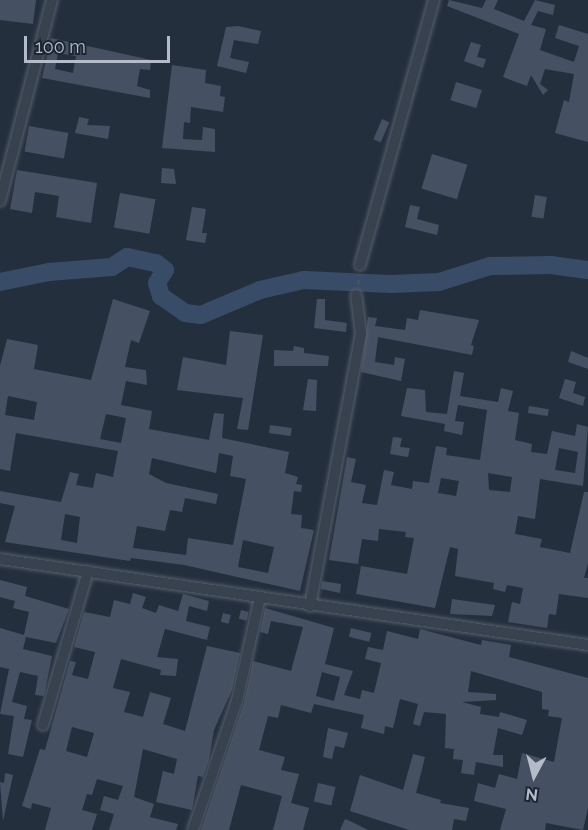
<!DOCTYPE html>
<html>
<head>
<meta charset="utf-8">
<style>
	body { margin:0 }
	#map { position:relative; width:588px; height:830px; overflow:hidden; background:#242f3e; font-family:Raleway,sans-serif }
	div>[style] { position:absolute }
	.river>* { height:18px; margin:-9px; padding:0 9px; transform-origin:9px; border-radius:9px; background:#394c67 }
	.building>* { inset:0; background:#455162; transform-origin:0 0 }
	.path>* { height:1.5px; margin-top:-0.75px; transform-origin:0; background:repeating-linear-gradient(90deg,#44595c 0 4.5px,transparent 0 9px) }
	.roads { filter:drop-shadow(0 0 2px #565f6c) drop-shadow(0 0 2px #565f6c) }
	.street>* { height:10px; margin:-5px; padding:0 5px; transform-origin:5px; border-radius:5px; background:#38414e }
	span { translate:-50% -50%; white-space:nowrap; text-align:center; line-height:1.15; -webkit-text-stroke:4.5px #1d2633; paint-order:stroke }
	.north { position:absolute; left:504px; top:746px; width:60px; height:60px; -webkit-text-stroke:4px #1d2633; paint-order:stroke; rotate:187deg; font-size:16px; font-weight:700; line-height:24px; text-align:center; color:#b4bcc9 }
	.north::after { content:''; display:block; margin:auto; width:21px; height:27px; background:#b4bcc9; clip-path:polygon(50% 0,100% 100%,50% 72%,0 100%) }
	.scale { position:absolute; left:24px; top:36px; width:146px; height:27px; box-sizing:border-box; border:3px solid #b4bcc9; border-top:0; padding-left:8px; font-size:18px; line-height:21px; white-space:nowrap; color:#b4bcc9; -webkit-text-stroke:4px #1d2633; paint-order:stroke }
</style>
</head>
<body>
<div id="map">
	<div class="river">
		<i style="left:0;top:282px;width:50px;rotate:-11.5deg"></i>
		<i style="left:49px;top:272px;width:63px;rotate:-4.5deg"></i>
		<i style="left:112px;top:267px;width:18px;rotate:-34deg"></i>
		<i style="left:127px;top:257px;width:30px;rotate:12deg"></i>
		<i style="left:156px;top:263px;width:11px;rotate:38deg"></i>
		<i style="left:165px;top:270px;width:15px;rotate:122deg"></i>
		<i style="left:157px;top:283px;width:14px;rotate:73deg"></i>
		<i style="left:161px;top:296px;width:29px;rotate:35deg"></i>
		<i style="left:185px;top:313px;width:16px;rotate:7deg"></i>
		<i style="left:201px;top:315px;width:64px;rotate:-23deg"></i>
		<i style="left:260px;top:290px;width:45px;rotate:-12.8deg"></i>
		<i style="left:304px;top:280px;width:86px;rotate:2.7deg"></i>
		<i style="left:390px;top:284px;width:49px;rotate:-2.3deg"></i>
		<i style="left:439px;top:282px;width:53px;rotate:-17.4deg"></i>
		<i style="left:490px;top:266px;width:61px;rotate:-0.9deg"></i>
		<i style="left:551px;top:265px;width:37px;rotate:8deg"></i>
	</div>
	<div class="building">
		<i style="clip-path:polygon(0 0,36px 0,33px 24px,0 20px)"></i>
		<i style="clip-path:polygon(449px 0,482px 8px,486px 0,498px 0,494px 9px,524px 21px,535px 0,555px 5px,553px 15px,538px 11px,531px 25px,546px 29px,540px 50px,574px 62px,579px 46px,555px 38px,559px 25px,588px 34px,588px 142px,555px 133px,564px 100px,569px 102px,574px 74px,545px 69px,540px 84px,548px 90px,543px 95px,531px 75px,527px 86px,503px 77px,519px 34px,447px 6px)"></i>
		<i style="clip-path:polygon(238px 26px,261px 31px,258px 44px,234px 40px,230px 58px,249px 62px,246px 73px,217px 66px,226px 27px)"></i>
		<i style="clip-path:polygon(evenodd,51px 38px,151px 60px,150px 70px,140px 69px,137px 86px,150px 90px,150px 98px,42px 78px,51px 38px,58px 53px,76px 56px,73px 73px,55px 69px,58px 53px)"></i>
		<i style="clip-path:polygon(471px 42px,481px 45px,477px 57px,486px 59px,483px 68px,464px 61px)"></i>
		<i style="clip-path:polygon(172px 65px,206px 70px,205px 83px,221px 86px,220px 96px,225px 97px,223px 112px,191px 107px,190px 123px,184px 122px,183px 139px,202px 140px,203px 127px,215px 129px,215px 152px,162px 148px)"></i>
		<i style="left:456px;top:82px;width:27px;height:19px;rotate:17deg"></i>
		<i style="clip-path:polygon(79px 117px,89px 119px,87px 125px,110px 126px,108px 139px,75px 133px)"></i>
		<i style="left:382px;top:119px;width:8px;height:22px;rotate:23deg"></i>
		<i style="left:29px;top:126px;width:40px;height:26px;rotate:10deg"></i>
		<i style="left:432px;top:154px;width:37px;height:36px;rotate:17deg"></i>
		<i style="clip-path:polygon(162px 168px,174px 169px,176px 184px,161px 183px)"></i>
		<i style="clip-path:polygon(17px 170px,97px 183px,91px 223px,56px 217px,59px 196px,35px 192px,32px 213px,10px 209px)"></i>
		<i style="left:120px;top:193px;width:36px;height:35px;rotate:10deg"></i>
		<i style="left:535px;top:195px;width:12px;height:22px;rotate:9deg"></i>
		<i style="clip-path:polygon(410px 205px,420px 207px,417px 219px,439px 225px,437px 235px,405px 227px)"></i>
		<i style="clip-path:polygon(192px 207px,206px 209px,202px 233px,207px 233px,205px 243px,186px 240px)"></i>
		<i style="clip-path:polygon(evenodd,113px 299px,150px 311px,139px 343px,131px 340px,125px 367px,146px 370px,147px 385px,126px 381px,121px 405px,152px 411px,149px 429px,209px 440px,214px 413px,224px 414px,222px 438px,289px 452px,285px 473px,298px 477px,296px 484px,302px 485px,301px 492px,294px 491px,291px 514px,302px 515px,301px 528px,314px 530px,300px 591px,184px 565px,131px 558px,130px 561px,5px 542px,15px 506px,0 503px,0 491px,61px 502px,70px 472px,79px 474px,76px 485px,93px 488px,96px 473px,113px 477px,118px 451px,16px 433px,10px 471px,0 469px,0 366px,7px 339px,38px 345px,34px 369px,91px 380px,113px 299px,8px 396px,37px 402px,34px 420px,5px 415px,8px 396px,113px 299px,106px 414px,126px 418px,121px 443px,100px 439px,106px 414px,113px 299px,219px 453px,233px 456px,230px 476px,246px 479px,233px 545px,188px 538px,186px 555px,133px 548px,137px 526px,165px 531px,170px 510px,182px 512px,185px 498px,216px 504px,218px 494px,166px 483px,149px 474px,152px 458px,216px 473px,219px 453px,113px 299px,65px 514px,80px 517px,77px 543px,61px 540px,65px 514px,113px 299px,243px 540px,274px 547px,268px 573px,238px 567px,243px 540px)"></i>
		<i style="clip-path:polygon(317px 299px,325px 299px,325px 320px,347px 323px,346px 332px,314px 328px)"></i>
		<i style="clip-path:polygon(420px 310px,479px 320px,471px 345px,474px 346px,472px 355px,378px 337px,375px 362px,394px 365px,395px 357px,405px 359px,401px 381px,361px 372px,368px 317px,377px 318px,375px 326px,405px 330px,407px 318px,418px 320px)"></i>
		<i style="clip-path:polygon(230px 331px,263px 335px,248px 430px,237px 429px,243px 398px,177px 390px,183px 357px,226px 365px)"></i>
		<i style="clip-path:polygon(294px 346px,304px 348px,304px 353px,329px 356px,328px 366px,274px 366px,274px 350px,293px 351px)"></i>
		<i style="clip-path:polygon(571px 351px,588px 358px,588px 369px,568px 362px)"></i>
		<i style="clip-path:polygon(evenodd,454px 371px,464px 373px,460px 396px,498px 402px,501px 388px,513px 391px,508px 411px,519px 413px,515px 440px,532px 444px,531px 452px,547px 454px,552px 431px,575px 436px,577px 424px,588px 427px,583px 486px,540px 479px,535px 519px,518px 516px,515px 534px,542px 539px,540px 547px,570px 553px,584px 492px,588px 492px,588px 563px,584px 578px,588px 578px,588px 598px,559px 594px,556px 615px,549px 614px,547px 628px,508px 622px,512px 602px,520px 604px,523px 588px,507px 585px,505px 592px,493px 589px,494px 583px,455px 576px,458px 549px,450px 547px,435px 608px,356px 594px,361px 566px,407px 574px,414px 538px,405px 537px,406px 532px,379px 529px,378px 541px,362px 539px,358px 564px,329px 560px,347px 457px,356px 459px,351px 482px,366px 485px,362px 503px,377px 505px,384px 470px,394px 472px,391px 485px,412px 489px,413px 481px,429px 483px,436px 446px,447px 448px,446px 455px,480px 460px,487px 410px,458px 405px,455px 421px,464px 422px,462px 435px,444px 431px,445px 424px,401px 416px,407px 388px,425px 390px,426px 412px,447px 414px,454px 371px,559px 448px,578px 452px,575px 473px,555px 470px,559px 448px,454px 371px,488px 473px,512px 477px,510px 492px,489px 490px,488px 473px,454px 371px,441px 478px,459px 481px,456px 496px,438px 493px,441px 478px)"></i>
		<i style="clip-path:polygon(308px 379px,317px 380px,316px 411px,303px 410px)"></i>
		<i style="clip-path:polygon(565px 379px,576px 382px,573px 393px,585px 397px,583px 406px,559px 398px)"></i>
		<i style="left:529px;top:406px;width:20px;height:7px;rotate:9deg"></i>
		<i style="left:270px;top:425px;width:22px;height:8px;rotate:8deg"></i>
		<i style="clip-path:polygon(393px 437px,402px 438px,400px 447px,410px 448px,408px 457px,390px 454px)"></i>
		<i style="clip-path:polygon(0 580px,27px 587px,25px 596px,69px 609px,56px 643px,26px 637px,23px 649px,52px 656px,44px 696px,35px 695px,38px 676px,20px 672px,12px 702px,27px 706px,24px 719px,32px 720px,23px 757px,8px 754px,14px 716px,0 714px,9px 669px,0 667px,0 628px,24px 635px,29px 612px,13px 608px,15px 601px,0 597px)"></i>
		<i style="clip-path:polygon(322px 581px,341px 584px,340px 593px,321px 589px)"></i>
		<i style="clip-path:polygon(evenodd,133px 593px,146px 597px,142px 608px,156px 613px,159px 605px,178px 611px,183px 594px,209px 601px,207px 611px,189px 606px,186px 621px,210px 627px,207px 640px,165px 629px,157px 657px,178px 659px,176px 676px,160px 675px,161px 670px,121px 659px,113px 688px,130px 692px,124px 712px,143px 717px,150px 692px,171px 698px,163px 724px,185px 731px,207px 646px,240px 653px,232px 690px,214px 730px,209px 760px,203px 777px,198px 776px,192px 810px,156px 802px,163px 771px,174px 774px,177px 759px,143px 749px,134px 797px,154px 804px,150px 817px,178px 824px,176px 830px,109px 830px,114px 814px,100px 810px,104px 796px,118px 800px,123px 786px,97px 779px,92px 795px,87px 794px,82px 810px,97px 814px,92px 830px,45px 830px,51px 808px,32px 803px,31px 809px,22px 806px,40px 749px,45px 750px,70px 661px,76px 662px,72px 675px,88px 679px,95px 652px,74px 647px,84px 612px,110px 617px,114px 600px,130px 604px,133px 593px,72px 727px,94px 733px,87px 757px,66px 751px,72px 727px)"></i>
		<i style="clip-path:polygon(452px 599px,495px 605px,492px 616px,450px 614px)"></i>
		<i style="clip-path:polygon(evenodd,265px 608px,334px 628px,325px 664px,353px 671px,344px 695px,360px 699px,362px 690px,374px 693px,381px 663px,365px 659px,368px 647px,383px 650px,387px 631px,418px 639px,420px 629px,481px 645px,482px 640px,511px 645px,509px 657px,588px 678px,588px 808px,583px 830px,546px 823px,545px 830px,500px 830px,506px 809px,474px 801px,478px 783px,495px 788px,499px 774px,517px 779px,522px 753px,554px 762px,562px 718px,548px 716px,549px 710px,542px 709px,542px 692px,471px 671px,468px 692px,496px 694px,496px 700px,462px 702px,481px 707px,480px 714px,499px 717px,500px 712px,527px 720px,522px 735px,498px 728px,493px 755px,503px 755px,503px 767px,476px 762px,474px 775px,461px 773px,463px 760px,453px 759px,454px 749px,445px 748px,446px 714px,424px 712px,420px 726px,413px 724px,418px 704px,400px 699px,393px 728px,385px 726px,384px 734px,361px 728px,364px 715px,314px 704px,311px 713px,281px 705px,278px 718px,268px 716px,259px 750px,285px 757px,281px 770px,299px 774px,291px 803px,309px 808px,303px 830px,273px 830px,282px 796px,241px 785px,229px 830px,201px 830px,244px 703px,253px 661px,291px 671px,303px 627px,271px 621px,268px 634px,260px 632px,265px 608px,322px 672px,340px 677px,334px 701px,316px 696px,322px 672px)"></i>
		<i style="left:241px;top:610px;width:8px;height:9px;rotate:14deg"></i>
		<i style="left:223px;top:613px;width:8px;height:9px;rotate:14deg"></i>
		<i style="left:351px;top:628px;width:21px;height:9px;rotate:14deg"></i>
		<i style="clip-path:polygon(328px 728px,348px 733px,344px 748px,335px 746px,332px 759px,323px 757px)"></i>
		<i style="clip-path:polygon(413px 754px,425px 757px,416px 793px,441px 800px,440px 803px,469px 808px,466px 821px,454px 819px,452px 830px,409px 830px,350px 811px,360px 775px,403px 790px)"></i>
		<i style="clip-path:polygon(5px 773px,13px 775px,3px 821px,0 782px,4px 783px)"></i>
		<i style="left:318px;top:783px;width:18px;height:19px;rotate:13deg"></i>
		<i style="clip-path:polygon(345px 819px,352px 822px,368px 830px,340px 830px)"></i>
	</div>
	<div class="path">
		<i style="left:358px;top:285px;width:10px;rotate:-84deg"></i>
	</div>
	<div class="roads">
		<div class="street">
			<i style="left:0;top:201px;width:208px;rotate:-75.5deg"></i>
			<i style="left:360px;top:265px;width:275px;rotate:-74.4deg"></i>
			<i style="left:0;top:559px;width:594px;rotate:8.32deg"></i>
			<i style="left:310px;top:606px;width:277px;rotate:-79.4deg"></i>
			<i style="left:361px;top:334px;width:39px;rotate:-97deg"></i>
			<i style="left:43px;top:725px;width:160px;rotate:-73.7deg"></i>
			<i style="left:193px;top:830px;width:136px;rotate:-71.2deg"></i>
			<i style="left:237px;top:701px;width:107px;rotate:-77.5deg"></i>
		</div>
	</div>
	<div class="north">N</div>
	<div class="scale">100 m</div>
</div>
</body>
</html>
